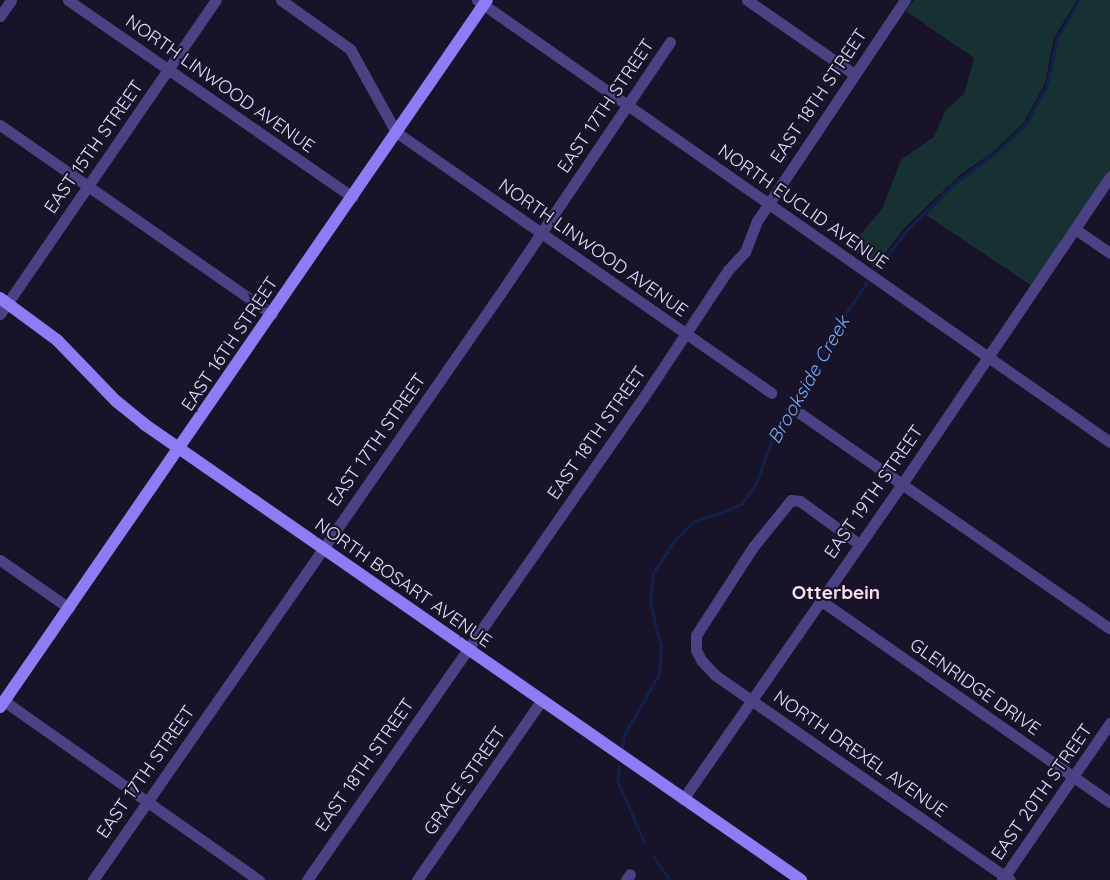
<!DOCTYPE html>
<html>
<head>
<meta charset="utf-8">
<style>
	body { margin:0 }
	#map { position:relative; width:1110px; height:880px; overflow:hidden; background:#191329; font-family:Quicksand,sans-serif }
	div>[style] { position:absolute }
	.green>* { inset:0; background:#173133 }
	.stream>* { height:3px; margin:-1.5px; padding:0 1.5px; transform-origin:1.5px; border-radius:1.5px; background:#122149 }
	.street>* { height:11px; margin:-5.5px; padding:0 5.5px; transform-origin:5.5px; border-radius:5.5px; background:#4b4284 }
	.secondary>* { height:12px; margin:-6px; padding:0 6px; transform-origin:6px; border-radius:6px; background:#8c7df4 }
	span { translate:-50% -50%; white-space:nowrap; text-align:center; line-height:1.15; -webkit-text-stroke:4.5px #191329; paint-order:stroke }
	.street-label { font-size:18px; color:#e5defc }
	.water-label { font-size:19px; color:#75acf4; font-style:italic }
	.neighbourhood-label { font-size:19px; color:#fce0ef; font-weight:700 }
</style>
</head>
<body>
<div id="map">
	<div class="green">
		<i style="clip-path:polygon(914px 0,1077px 0,1054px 38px,1045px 83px,1025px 121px,992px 153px,961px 174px,904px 228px,875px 267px,850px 247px,882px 209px,901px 160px,934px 137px,945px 111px,964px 94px,974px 58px,906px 11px)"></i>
		<i style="clip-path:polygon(1081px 0,1110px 0,1110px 173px,1032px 286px,926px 215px,953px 187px,998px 153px,1028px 124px,1049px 84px,1058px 39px)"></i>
	</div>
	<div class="stream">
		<i style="left:877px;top:269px;width:45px;rotate:-53.1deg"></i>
		<i style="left:904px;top:233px;width:72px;rotate:-45deg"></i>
		<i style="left:955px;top:182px;width:49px;rotate:-35.9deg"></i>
		<i style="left:995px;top:153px;width:45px;rotate:-44.1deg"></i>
		<i style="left:1027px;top:122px;width:43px;rotate:-62.2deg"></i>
		<i style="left:1047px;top:84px;width:47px;rotate:-77.7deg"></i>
		<i style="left:1057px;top:38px;width:44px;rotate:-59.9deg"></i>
		<i style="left:622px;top:747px;width:12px;rotate:-81deg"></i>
		<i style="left:624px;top:735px;width:70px;rotate:-60.2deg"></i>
		<i style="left:659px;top:674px;width:27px;rotate:-86deg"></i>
		<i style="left:661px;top:647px;width:46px;rotate:-103.7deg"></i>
		<i style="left:650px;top:602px;width:29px;rotate:-84deg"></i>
		<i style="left:653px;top:573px;width:38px;rotate:-57deg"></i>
		<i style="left:674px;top:541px;width:28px;rotate:-45deg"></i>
		<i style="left:694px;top:521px;width:28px;rotate:-17deg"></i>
		<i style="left:721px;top:513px;width:23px;rotate:-25deg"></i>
		<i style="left:742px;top:503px;width:24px;rotate:-55deg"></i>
		<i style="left:756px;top:483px;width:55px;rotate:-69.9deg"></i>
		<i style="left:775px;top:431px;width:33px;rotate:-61deg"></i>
		<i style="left:791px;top:402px;width:31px;rotate:-54deg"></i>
		<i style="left:809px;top:377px;width:53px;rotate:-62deg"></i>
		<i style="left:834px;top:330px;width:58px;rotate:-55.5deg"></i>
		<i style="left:619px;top:766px;width:14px;rotate:98deg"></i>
		<i style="left:617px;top:780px;width:68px;rotate:66.5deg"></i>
		<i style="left:653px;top:856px;width:29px;rotate:55deg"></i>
	</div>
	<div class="street">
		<i style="left:68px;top:0;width:346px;rotate:34.7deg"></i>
		<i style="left:281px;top:0;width:85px;rotate:35.4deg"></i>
		<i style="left:350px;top:49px;width:95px;rotate:61deg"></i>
		<i style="left:396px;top:132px;width:457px;rotate:34.8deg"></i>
		<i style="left:477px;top:0;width:772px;rotate:34.93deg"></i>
		<i style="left:747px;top:0;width:130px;rotate:34.7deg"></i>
		<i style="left:0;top:16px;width:19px;rotate:-55deg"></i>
		<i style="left:0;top:125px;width:331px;rotate:34.8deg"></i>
		<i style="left:1075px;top:229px;width:42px;rotate:34.4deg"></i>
		<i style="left:0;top:314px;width:381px;rotate:-55.5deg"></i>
		<i style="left:801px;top:414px;width:376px;rotate:34.8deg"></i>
		<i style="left:859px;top:544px;width:73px;rotate:-143.9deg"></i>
		<i style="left:800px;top:501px;width:9px;rotate:-174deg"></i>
		<i style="left:791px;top:500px;width:60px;rotate:129deg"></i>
		<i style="left:753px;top:547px;width:105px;rotate:122.9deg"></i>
		<i style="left:696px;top:635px;width:15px;rotate:90deg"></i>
		<i style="left:696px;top:650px;width:11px;rotate:63deg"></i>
		<i style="left:701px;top:660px;width:21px;rotate:47deg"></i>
		<i style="left:715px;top:675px;width:359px;rotate:34.8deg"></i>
		<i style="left:0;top:560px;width:84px;rotate:34.8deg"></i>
		<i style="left:820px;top:600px;width:353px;rotate:34.9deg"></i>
		<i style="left:4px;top:701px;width:312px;rotate:35.1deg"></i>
		<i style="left:683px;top:799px;width:384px;rotate:-55.2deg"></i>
		<i style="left:902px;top:484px;width:371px;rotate:-55.9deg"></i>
		<i style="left:93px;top:880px;width:713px;rotate:-55.22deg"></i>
		<i style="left:500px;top:294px;width:304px;rotate:-56deg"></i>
		<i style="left:307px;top:880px;width:591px;rotate:-55.13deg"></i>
		<i style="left:645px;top:395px;width:150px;rotate:-56.4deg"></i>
		<i style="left:728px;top:270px;width:25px;rotate:-47deg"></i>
		<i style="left:745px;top:252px;width:33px;rotate:-69deg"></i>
		<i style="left:757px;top:221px;width:32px;rotate:-56deg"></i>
		<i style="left:775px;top:194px;width:234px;rotate:-56.2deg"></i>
		<i style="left:417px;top:880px;width:218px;rotate:-55.3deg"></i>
		<i style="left:626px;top:880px;width:7px;rotate:-56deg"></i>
		<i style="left:1002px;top:880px;width:191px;rotate:-55.5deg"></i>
	</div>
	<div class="secondary">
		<i style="left:0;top:298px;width:71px;rotate:36.4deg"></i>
		<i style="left:57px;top:340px;width:85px;rotate:46deg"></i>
		<i style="left:116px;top:401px;width:36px;rotate:39deg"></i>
		<i style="left:144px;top:424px;width:800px;rotate:34.76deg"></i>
		<i style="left:0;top:707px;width:858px;rotate:-55.44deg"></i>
	</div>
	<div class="street-label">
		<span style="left:220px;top:84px;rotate:35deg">NORTH LINWOOD AVENUE</span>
		<span style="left:819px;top:96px;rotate:-56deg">EAST 18TH STREET</span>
		<span style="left:606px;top:106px;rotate:-56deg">EAST 17TH STREET</span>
		<span style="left:94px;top:147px;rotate:-55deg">EAST 15TH STREET</span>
		<span style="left:803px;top:207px;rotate:35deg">NORTH EUCLID AVENUE</span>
		<span style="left:593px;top:248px;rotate:35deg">NORTH LINWOOD AVENUE</span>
		<span style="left:230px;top:344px;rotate:-56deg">EAST 16TH STREET</span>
		<span style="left:597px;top:433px;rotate:-55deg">EAST 18TH STREET</span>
		<span style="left:377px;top:440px;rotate:-55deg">EAST 17TH STREET</span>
		<span style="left:874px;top:492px;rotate:-55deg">EAST 19TH STREET</span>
		<span style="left:403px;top:583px;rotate:35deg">NORTH BOSART AVENUE</span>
		<span style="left:975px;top:687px;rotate:35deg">GLENRIDGE DRIVE</span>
		<span style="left:860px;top:754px;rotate:35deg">NORTH DREXEL AVENUE</span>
		<span style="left:365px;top:765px;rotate:-55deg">EAST 18TH STREET</span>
		<span style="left:146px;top:772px;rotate:-55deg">EAST 17TH STREET</span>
		<span style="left:465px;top:781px;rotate:-55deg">GRACE STREET</span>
		<span style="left:1042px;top:792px;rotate:-55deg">EAST 20TH STREET</span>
	</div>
	<div class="water-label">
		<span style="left:809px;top:380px;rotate:-60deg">Brookside Creek</span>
	</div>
	<div class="neighbourhood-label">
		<span style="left:836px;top:593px">Otterbein</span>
	</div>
</div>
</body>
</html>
